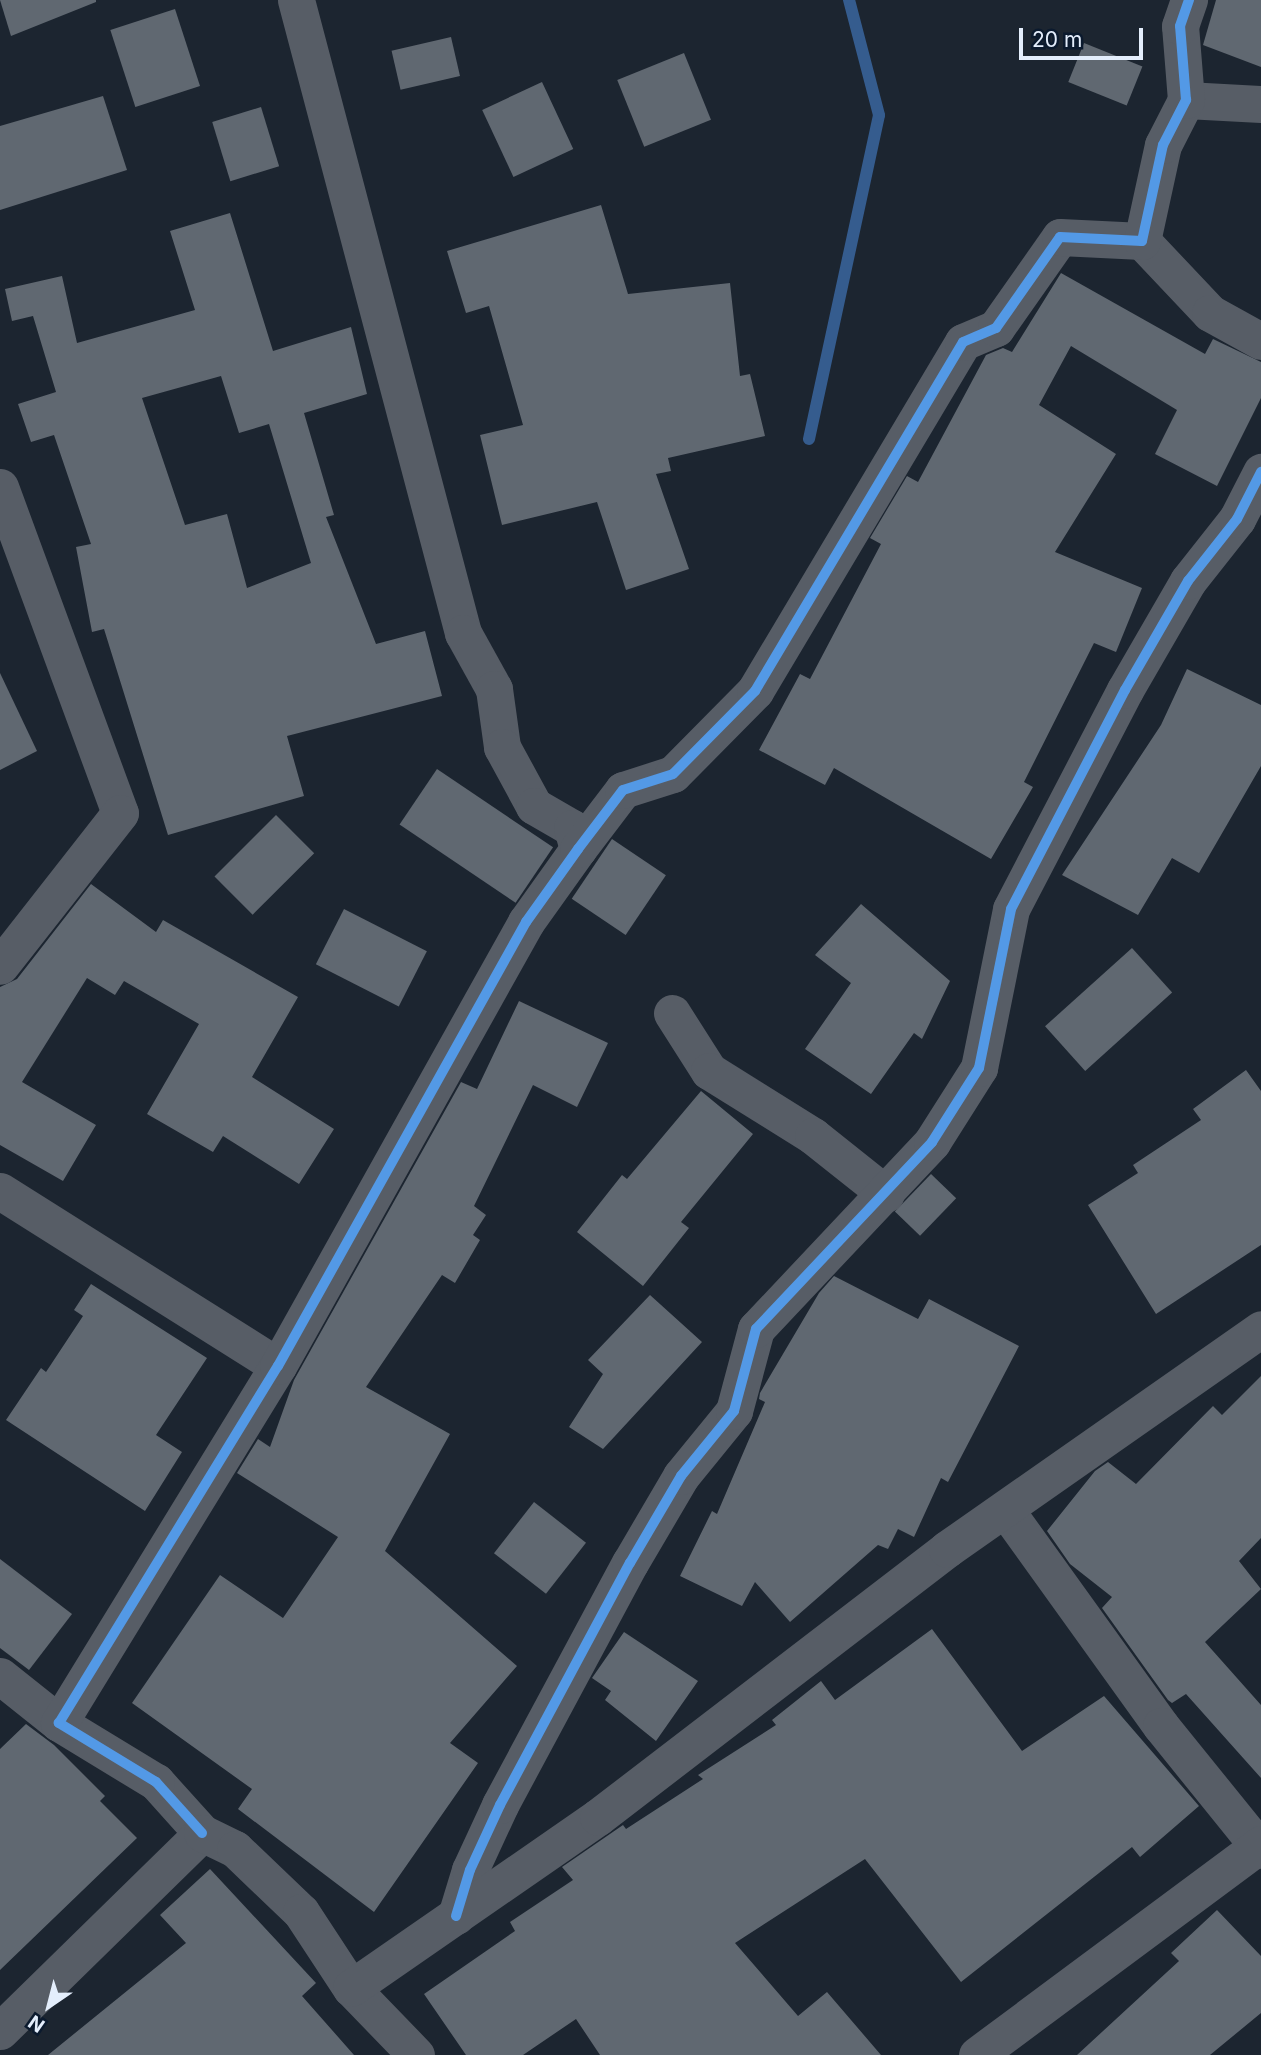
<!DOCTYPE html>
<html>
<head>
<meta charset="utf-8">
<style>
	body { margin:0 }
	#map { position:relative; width:1261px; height:2055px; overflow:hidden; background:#1c2530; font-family:Inter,sans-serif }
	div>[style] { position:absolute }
	.stream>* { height:12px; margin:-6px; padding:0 6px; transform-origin:6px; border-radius:6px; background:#355c8e }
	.building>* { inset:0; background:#606871; transform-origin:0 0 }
	.minor>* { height:37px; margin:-18.5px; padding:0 18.5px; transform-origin:18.5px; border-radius:18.5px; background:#575d66 }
	.cycleway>* { height:10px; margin:-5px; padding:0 5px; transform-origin:5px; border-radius:5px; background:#5399e6 }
	span { translate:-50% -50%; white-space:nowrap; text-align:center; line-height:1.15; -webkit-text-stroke:7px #0b1a2e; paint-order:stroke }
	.north { position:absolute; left:14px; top:1971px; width:70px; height:70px; -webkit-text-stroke:5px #0b1a2e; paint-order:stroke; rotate:215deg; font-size:19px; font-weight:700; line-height:28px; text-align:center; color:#e4eefc }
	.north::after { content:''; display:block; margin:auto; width:24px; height:32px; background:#e4eefc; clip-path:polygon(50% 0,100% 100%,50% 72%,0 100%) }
	.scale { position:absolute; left:1019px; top:28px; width:124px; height:32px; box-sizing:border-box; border:4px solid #e4eefc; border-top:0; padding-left:9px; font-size:21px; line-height:24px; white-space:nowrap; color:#e4eefc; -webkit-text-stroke:5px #0b1a2e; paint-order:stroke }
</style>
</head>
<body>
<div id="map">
	<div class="stream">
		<i style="left:809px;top:439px;width:331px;rotate:-77.8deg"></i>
		<i style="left:879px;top:115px;width:119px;rotate:-104.6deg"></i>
	</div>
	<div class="building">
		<i style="clip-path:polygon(0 0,96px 0,96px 2px,11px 36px)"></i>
		<i style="clip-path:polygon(1216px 0,1261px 0,1261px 67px,1203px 45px)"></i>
		<i style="left:175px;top:9px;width:81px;height:68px;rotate:72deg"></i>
		<i style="left:451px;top:37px;width:40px;height:61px;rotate:77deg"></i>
		<i style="left:1084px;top:43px;width:63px;height:42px;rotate:22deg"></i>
		<i style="left:684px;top:53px;width:72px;height:72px;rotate:68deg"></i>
		<i style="left:542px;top:82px;width:74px;height:66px;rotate:65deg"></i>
		<i style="clip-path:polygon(103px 96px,127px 170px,0 210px,0 126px)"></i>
		<i style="left:261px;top:107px;width:62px;height:51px;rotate:73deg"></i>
		<i style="clip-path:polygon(601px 205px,628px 294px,730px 283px,740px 376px,750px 374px,765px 436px,668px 458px,671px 471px,656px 474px,689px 569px,626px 590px,597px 502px,502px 525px,480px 435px,523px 425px,489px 306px,466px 313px,447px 251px)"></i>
		<i style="clip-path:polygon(evenodd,230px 213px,273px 351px,351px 327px,367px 394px,304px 413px,334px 515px,326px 517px,376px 644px,425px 631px,442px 696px,287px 736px,304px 796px,168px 835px,104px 629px,92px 632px,76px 547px,91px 544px,54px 435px,31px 442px,18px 404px,56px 392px,33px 316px,12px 321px,5px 289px,62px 276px,77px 343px,195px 310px,170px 231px,230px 213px,221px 376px,239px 433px,269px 424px,311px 563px,247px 588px,227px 514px,185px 525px,142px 398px,221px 376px)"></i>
		<i style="clip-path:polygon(1061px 273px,1205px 354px,1213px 339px,1261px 362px,1261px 398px,1217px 486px,1155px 454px,1177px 410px,1071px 346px,1039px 405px,1116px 454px,1055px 552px,1142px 588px,1116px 652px,1094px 643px,1024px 782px,1033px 787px,991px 859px,834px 768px,825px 785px,759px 750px,800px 674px,810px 679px,881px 544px,870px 538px,907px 476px,918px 482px,986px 355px,1003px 348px,1012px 352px)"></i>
		<i style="clip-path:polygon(1187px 669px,1261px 705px,1261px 766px,1199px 873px,1172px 858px,1138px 915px,1062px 875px,1161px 725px)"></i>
		<i style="clip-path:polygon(0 673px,37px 751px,0 770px)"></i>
		<i style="left:437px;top:769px;width:140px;height:67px;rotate:34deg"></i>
		<i style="left:276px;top:815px;width:54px;height:87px;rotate:45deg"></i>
		<i style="left:612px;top:839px;width:65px;height:72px;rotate:34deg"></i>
		<i style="clip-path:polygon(91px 884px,156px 932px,163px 920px,298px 997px,252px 1077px,334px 1129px,299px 1184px,223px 1136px,213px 1152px,147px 1114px,199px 1024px,124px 981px,115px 995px,87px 978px,22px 1082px,96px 1125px,63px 1181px,0 1145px,0 987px,17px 979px)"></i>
		<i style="clip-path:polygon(861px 904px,950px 981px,922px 1039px,914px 1033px,871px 1094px,805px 1049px,851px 983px,815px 955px)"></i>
		<i style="left:344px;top:909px;width:93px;height:62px;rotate:27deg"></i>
		<i style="left:1132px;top:948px;width:60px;height:117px;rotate:48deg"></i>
		<i style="clip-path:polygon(519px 1001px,608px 1043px,577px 1107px,533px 1085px,474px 1206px,486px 1215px,473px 1235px,480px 1240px,455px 1283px,442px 1275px,366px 1387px,450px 1434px,385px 1551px,517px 1666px,450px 1743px,478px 1763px,374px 1912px,238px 1809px,252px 1789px,132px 1703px,220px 1575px,283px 1618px,338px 1537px,237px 1473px,258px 1439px,270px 1447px,294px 1380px,461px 1082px,477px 1089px)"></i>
		<i style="clip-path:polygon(1246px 1070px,1261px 1091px,1261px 1245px,1156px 1314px,1088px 1205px,1138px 1173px,1133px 1165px,1201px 1120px,1193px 1109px)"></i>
		<i style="clip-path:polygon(701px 1091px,753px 1134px,681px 1222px,689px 1228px,643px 1286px,577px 1232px,622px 1175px,627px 1179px)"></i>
		<i style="left:931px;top:1174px;width:35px;height:52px;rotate:44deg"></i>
		<i style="clip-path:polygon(834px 1276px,918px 1319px,929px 1299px,1019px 1346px,948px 1482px,941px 1478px,914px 1537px,898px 1529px,888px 1549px,878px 1545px,790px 1622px,755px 1582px,742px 1606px,680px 1576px,712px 1511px,717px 1514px,765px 1402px,759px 1399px,760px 1393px,819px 1293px)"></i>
		<i style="clip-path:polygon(91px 1284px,207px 1358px,156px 1435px,182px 1452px,145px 1511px,6px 1420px,41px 1368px,46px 1372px,83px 1316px,74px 1310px)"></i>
		<i style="clip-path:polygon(650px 1295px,702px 1342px,603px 1449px,569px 1427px,603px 1374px,588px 1360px)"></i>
		<i style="clip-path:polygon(1261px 1376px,1261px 1538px,1239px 1561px,1261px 1589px,1205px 1642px,1261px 1705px,1261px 1778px,1186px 1694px,1172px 1703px,1168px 1700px,1102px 1608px,1112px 1597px,1070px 1564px,1047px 1531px,1095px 1471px,1108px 1462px,1136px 1484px,1213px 1406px,1222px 1415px)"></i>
		<i style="left:534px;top:1502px;width:66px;height:65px;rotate:38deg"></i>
		<i style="clip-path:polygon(0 1559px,72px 1614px,29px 1670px,0 1648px)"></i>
		<i style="clip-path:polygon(932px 1629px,1022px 1751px,1104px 1696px,1199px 1806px,1140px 1857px,1132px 1847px,961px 1982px,865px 1859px,735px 1943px,798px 2016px,827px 1992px,881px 2055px,600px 2055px,576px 2019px,523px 2055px,466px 2055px,424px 1994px,515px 1931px,510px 1922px,573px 1880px,562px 1867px,623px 1825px,626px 1829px,703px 1779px,698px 1775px,776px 1725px,772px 1720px,821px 1681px,835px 1700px)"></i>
		<i style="clip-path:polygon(624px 1632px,698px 1681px,656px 1741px,605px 1700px,611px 1691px,592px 1678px)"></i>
		<i style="clip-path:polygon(26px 1724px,54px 1745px,105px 1796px,100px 1801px,137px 1838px,0 1970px,0 1749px)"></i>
		<i style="clip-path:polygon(210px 1869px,316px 1983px,302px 1996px,354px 2055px,48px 2055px,186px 1943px,160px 1915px)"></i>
		<i style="clip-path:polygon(1217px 1910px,1261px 1956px,1261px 2013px,1210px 2055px,1077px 2055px,1179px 1961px,1171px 1953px)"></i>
	</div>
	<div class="minor">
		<i style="left:296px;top:0;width:655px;rotate:75.22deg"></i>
		<i style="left:463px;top:633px;width:64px;rotate:61deg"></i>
		<i style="left:494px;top:689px;width:59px;rotate:82.1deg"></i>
		<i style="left:502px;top:747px;width:67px;rotate:61.5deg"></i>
		<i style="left:534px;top:806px;width:44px;rotate:30.1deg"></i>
		<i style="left:572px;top:828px;width:22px;rotate:74deg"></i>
		<i style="left:1186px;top:100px;width:75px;rotate:3.1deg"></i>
		<i style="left:1142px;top:241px;width:99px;rotate:46.6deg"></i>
		<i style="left:1210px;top:313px;width:58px;rotate:28.8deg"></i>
		<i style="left:0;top:487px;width:347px;rotate:69.8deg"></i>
		<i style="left:120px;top:813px;width:194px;rotate:128.1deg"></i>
		<i style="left:672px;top:1013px;width:69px;rotate:57.5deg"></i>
		<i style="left:709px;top:1071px;width:123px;rotate:32deg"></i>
		<i style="left:813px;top:1136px;width:93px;rotate:38.5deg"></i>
		<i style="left:0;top:1191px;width:328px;rotate:32.2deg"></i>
		<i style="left:1005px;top:1509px;width:267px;rotate:54.3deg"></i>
		<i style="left:1161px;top:1726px;width:159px;rotate:51.1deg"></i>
		<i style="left:0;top:1676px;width:75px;rotate:38.5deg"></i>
		<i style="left:202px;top:1833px;width:69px;rotate:-132deg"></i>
		<i style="left:156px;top:1782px;width:114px;rotate:-148.7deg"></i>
		<i style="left:59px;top:1723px;width:419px;rotate:-58.5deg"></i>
		<i style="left:278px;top:1366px;width:509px;rotate:-60.81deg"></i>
		<i style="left:526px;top:922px;width:90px;rotate:-54.5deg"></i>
		<i style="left:578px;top:849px;width:74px;rotate:-52.7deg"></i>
		<i style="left:623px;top:790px;width:52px;rotate:-17.7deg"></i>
		<i style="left:673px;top:774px;width:117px;rotate:-45.3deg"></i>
		<i style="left:755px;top:691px;width:406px;rotate:-59.2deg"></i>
		<i style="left:963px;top:342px;width:36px;rotate:-23deg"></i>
		<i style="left:996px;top:328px;width:111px;rotate:-54.9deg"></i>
		<i style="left:1060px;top:237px;width:82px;rotate:2.8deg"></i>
		<i style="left:1142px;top:241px;width:98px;rotate:-77.7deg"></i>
		<i style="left:1163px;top:145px;width:51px;rotate:-62.9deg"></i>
		<i style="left:1186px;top:100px;width:74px;rotate:-94.6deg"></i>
		<i style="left:1180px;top:26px;width:28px;rotate:-71deg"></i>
		<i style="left:456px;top:1916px;width:48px;rotate:-73.1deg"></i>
		<i style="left:470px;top:1870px;width:72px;rotate:-65.2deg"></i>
		<i style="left:500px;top:1805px;width:275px;rotate:-61.8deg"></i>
		<i style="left:630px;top:1563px;width:101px;rotate:-59.6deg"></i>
		<i style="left:681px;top:1476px;width:84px;rotate:-50.8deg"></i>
		<i style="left:734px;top:1411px;width:85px;rotate:-75deg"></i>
		<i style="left:756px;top:1329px;width:257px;rotate:-46.7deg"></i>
		<i style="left:932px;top:1142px;width:88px;rotate:-57.6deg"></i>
		<i style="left:979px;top:1068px;width:162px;rotate:-78.6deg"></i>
		<i style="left:1011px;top:909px;width:247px;rotate:-62.5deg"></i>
		<i style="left:1125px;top:690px;width:126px;rotate:-60deg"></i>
		<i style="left:1188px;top:581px;width:79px;rotate:-51.7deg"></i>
		<i style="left:1237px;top:519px;width:53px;rotate:-62.9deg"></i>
		<i style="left:0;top:2031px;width:283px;rotate:-44.4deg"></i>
		<i style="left:202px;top:1833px;width:37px;rotate:26deg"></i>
		<i style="left:235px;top:1849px;width:91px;rotate:43.7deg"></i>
		<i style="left:301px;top:1912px;width:91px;rotate:56.7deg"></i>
		<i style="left:416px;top:2055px;width:93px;rotate:-134.1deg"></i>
		<i style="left:351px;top:1988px;width:300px;rotate:-34.7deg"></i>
		<i style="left:598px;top:1817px;width:440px;rotate:-37.5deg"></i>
		<i style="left:947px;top:1549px;width:383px;rotate:-35deg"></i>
		<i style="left:977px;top:2055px;width:354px;rotate:-36.6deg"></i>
	</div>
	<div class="cycleway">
		<i style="left:202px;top:1833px;width:69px;rotate:-132deg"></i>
		<i style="left:156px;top:1782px;width:114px;rotate:-148.7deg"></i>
		<i style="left:59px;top:1723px;width:419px;rotate:-58.5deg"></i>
		<i style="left:278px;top:1366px;width:509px;rotate:-60.81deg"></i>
		<i style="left:526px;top:922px;width:90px;rotate:-54.5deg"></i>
		<i style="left:578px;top:849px;width:74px;rotate:-52.7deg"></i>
		<i style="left:623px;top:790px;width:52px;rotate:-17.7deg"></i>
		<i style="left:673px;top:774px;width:117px;rotate:-45.3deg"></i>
		<i style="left:755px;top:691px;width:406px;rotate:-59.2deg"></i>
		<i style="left:963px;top:342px;width:36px;rotate:-23deg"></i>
		<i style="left:996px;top:328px;width:111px;rotate:-54.9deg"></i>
		<i style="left:1060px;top:237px;width:82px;rotate:2.8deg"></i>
		<i style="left:1142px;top:241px;width:98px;rotate:-77.7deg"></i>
		<i style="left:1163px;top:145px;width:51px;rotate:-62.9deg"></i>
		<i style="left:1186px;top:100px;width:74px;rotate:-94.6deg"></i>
		<i style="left:1180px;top:26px;width:28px;rotate:-71deg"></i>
		<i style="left:456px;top:1916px;width:48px;rotate:-73.1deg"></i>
		<i style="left:470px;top:1870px;width:72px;rotate:-65.2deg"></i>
		<i style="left:500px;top:1805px;width:275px;rotate:-61.8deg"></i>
		<i style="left:630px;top:1563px;width:101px;rotate:-59.6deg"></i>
		<i style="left:681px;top:1476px;width:84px;rotate:-50.8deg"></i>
		<i style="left:734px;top:1411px;width:85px;rotate:-75deg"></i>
		<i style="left:756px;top:1329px;width:257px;rotate:-46.7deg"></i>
		<i style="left:932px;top:1142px;width:88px;rotate:-57.6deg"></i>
		<i style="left:979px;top:1068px;width:162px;rotate:-78.6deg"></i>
		<i style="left:1011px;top:909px;width:247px;rotate:-62.5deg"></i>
		<i style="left:1125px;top:690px;width:126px;rotate:-60deg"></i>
		<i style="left:1188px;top:581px;width:79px;rotate:-51.7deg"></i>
		<i style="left:1237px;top:519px;width:53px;rotate:-62.9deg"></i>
	</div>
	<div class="north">N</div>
	<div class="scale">20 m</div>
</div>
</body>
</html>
